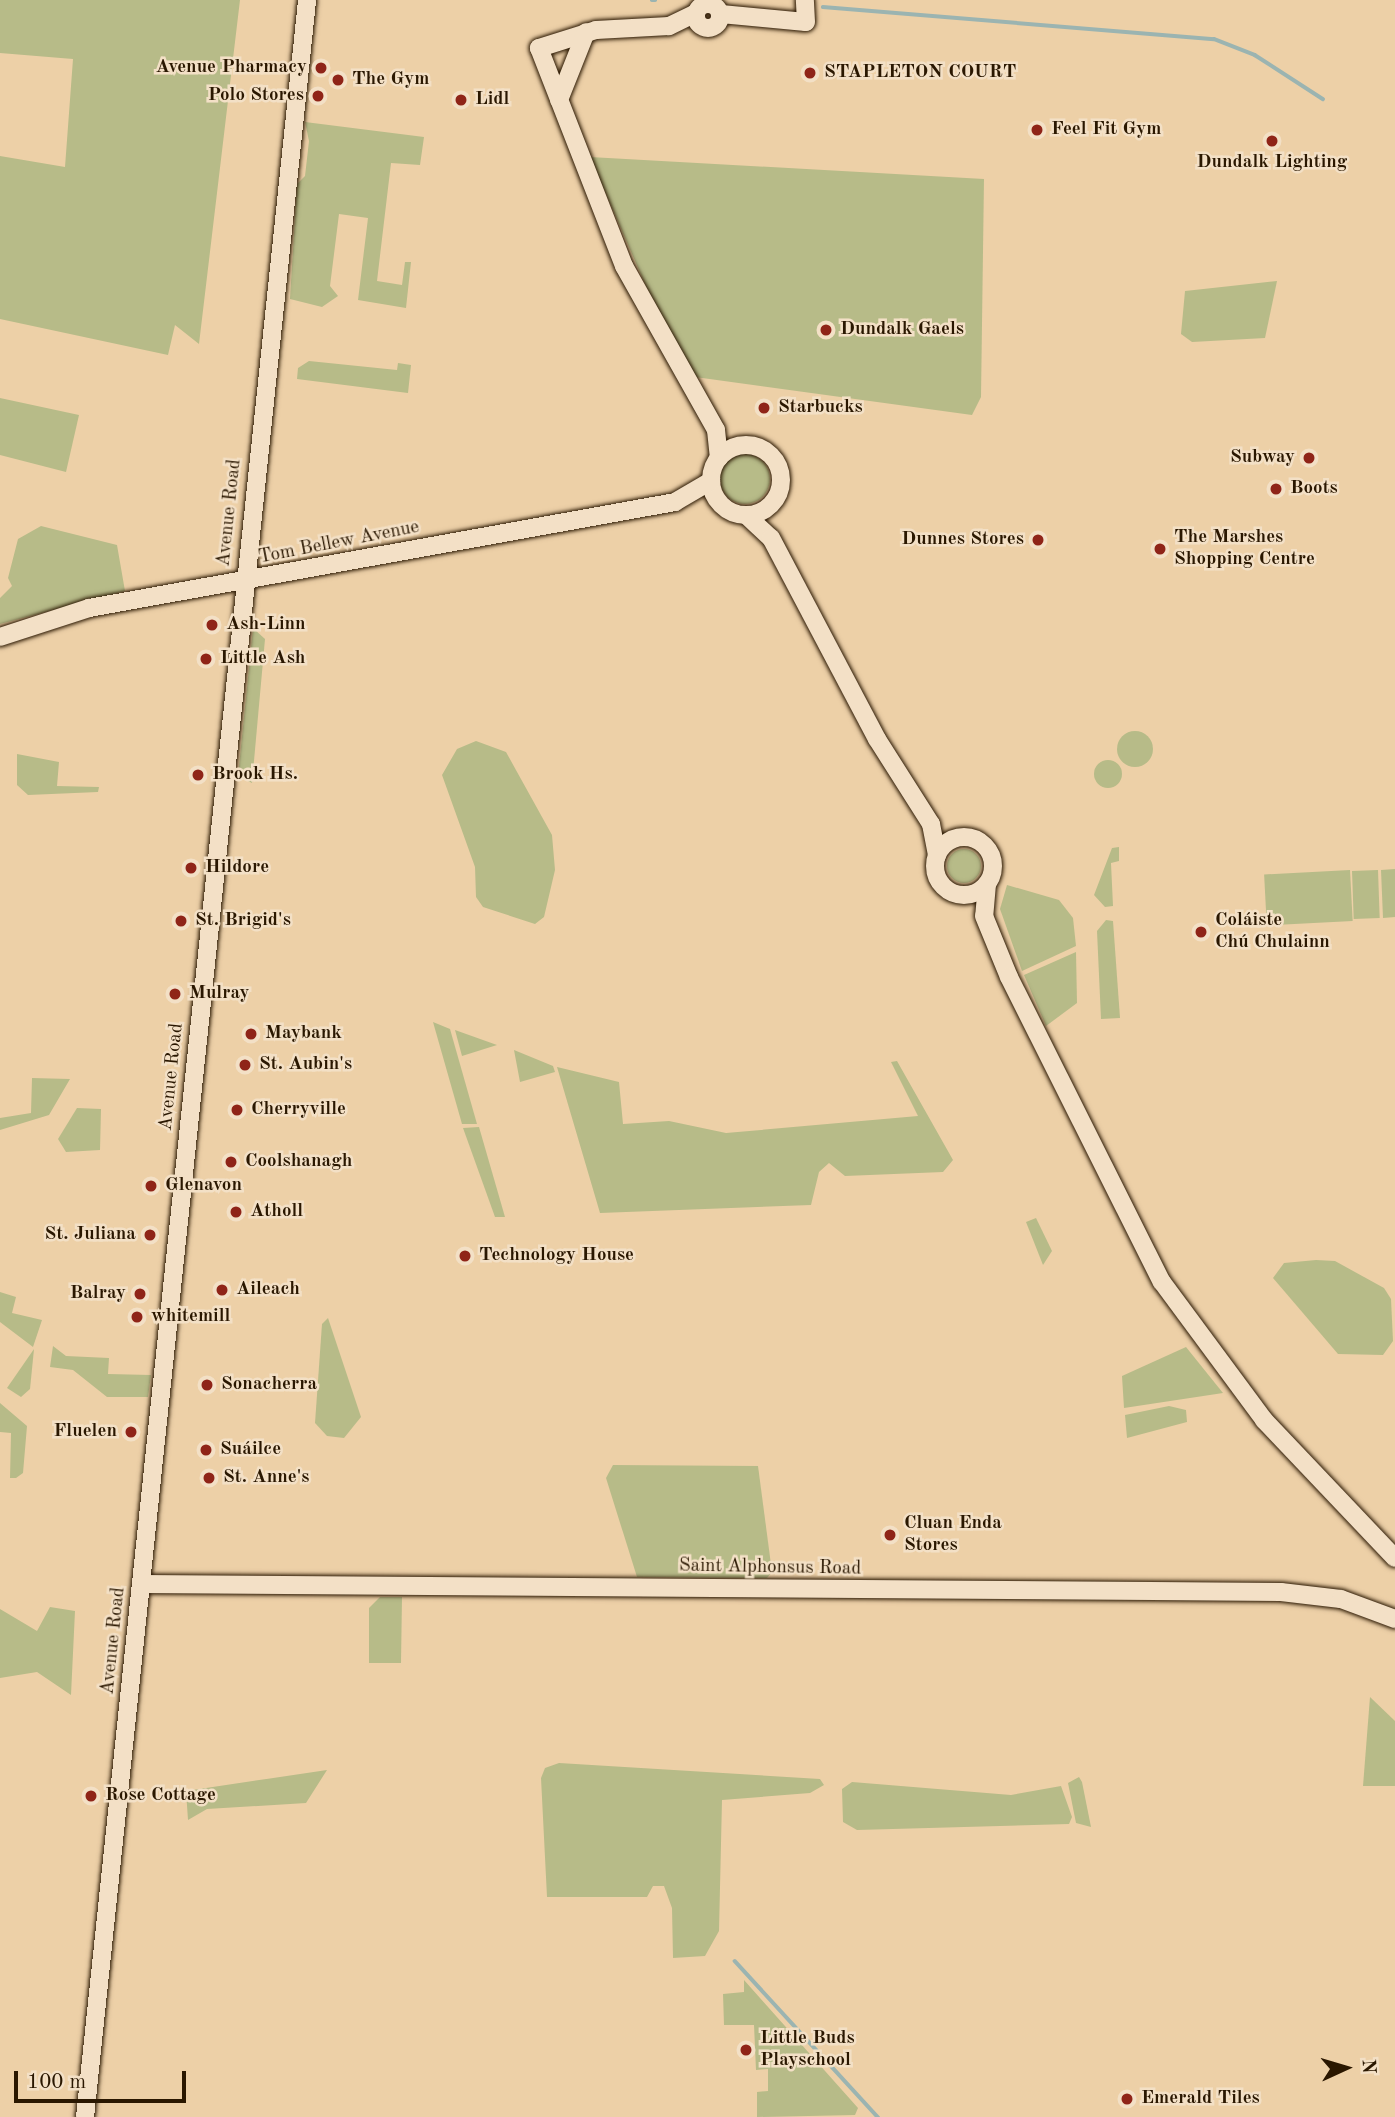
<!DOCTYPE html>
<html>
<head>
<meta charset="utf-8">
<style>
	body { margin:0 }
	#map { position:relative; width:1395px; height:2117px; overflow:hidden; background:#edd0a7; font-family:"Old Standard TT",serif }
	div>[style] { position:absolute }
	.green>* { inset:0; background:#b7bb88; transform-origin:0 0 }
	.round { border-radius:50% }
	.stream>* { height:3.5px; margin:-1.75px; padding:0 1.75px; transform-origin:1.75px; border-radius:1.75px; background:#9bb4b1 }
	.roads { filter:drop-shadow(0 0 2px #2a1700) drop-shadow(0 0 2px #2a1700) }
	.secondary>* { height:18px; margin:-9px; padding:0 9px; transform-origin:9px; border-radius:9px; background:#f3e0c6 }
	.secondary>.ring { margin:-9px; padding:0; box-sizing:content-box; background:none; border:18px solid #f3e0c6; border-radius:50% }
	.dots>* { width:19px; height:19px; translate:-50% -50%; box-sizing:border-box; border:4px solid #f3e0c6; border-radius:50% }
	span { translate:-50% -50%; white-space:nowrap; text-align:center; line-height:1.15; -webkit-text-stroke:5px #f3e0c6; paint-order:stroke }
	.poi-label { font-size:19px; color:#2a1700; font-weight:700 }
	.right { translate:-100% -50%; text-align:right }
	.left { translate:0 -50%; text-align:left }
	.street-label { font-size:19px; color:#2a1700 }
	.north { position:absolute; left:1311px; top:2033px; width:70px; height:70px; -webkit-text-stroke:5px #f3e0c6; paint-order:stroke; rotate:86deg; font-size:19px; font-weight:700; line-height:28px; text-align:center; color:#2a1700 }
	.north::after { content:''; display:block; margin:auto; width:24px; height:32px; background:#2a1700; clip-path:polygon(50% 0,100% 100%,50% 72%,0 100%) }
	.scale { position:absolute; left:14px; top:2071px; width:172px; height:32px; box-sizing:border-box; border:4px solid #2a1700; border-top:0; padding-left:9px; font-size:21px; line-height:24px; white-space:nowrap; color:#2a1700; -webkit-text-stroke:5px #f3e0c6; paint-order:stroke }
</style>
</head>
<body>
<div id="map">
	<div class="green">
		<i style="clip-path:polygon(0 0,240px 0,199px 344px,175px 325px,168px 355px,0 319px,0 156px,65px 167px,73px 59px,0 53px)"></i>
		<i style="clip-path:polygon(305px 122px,424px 137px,420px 165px,391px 163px,377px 281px,402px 285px,405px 262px,411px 262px,406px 308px,358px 300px,368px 218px,339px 214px,330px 286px,338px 296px,322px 307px,290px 299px,297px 184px,305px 176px,309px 141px)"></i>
		<i style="clip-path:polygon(590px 157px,984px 179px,981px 397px,972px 415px,695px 377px,645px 284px)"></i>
		<i style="clip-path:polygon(1277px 281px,1265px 338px,1192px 342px,1181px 334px,1185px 291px)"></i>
		<i style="clip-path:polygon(309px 361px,397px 370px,398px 363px,411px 365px,408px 393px,297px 379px,298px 368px)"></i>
		<i style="clip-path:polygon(0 398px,79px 415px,66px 472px,0 455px)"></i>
		<i class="round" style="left:720px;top:454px;width:50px;height:50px"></i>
		<i style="clip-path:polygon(41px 526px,117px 545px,125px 591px,0 624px,0 598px,12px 586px,8px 578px,18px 539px)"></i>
		<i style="clip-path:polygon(253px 628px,265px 639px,252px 783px,238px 776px)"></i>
		<i class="round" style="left:1117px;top:731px;width:36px;height:36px"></i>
		<i style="clip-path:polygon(476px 741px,506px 752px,552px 835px,555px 870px,544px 917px,535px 924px,483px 907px,476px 897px,475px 867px,442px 775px,457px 749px)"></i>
		<i style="clip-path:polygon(17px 754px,59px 762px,57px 786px,99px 787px,98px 792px,28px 795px,17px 785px)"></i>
		<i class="round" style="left:1094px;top:760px;width:28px;height:28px"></i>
		<i style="clip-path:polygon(1119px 847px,1119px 861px,1111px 863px,1113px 906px,1105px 907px,1094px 895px,1112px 848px)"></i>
		<i class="round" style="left:947px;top:849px;width:34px;height:34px"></i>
		<i style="clip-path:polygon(1395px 869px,1395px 917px,1383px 918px,1381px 870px)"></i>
		<i style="left:1350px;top:870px;width:51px;height:86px;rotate:87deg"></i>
		<i style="left:1378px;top:870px;width:48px;height:26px;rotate:88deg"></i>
		<i style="clip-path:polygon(1007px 885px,1059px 900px,1073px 918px,1076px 946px,1022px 971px,1000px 909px)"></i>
		<i style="clip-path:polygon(1106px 920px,1113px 921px,1120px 1018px,1101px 1019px,1097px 931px)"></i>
		<i style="clip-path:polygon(1076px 952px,1077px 1003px,1046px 1026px,1024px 975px)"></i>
		<i style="clip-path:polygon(433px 1022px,450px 1029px,477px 1124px,462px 1124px)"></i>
		<i style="clip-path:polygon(455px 1030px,497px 1045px,462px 1056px)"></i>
		<i style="clip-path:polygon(514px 1050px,553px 1066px,555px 1072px,520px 1082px)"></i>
		<i style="clip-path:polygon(897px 1061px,953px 1160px,943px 1172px,845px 1176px,829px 1163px,819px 1172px,811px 1205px,600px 1213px,557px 1067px,619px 1082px,623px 1124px,669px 1121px,726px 1133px,918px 1116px,891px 1062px)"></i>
		<i style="clip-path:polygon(32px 1078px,70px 1079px,49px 1115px,0 1130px,0 1118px,31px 1113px)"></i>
		<i style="clip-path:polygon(77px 1108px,101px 1109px,100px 1150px,66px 1152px,58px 1139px)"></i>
		<i style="clip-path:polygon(479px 1127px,505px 1217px,495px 1217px,463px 1128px)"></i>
		<i style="clip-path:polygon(1036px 1218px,1052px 1251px,1043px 1265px,1026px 1222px)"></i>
		<i style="clip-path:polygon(1316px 1260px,1335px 1261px,1384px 1288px,1391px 1299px,1393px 1341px,1383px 1355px,1338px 1354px,1273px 1278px,1284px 1263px)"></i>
		<i style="clip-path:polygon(0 1292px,16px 1297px,12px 1313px,42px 1320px,33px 1347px,0 1322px)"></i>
		<i style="clip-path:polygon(328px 1318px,361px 1417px,344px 1438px,327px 1436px,315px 1423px,322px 1324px)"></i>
		<i style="clip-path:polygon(53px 1346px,66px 1356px,109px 1358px,108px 1374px,151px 1375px,148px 1397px,107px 1397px,73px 1370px,50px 1367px)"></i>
		<i style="clip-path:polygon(1186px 1347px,1223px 1393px,1124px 1408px,1122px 1376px)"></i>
		<i style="clip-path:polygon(34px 1349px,30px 1389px,21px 1397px,7px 1388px)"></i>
		<i style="clip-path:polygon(0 1403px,27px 1426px,23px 1473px,16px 1478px,10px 1478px,11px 1433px,0 1432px)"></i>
		<i style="clip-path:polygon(1169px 1406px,1186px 1410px,1187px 1422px,1127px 1438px,1125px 1415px)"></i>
		<i style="clip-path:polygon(613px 1465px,758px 1466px,772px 1572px,767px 1578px,637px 1577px,606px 1478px)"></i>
		<i style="clip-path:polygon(380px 1597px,402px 1597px,401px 1663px,369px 1663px,369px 1608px)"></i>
		<i style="clip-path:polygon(50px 1607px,75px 1611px,71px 1695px,37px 1672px,0 1678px,0 1609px,37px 1631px)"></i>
		<i style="clip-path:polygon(1370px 1697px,1395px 1721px,1395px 1786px,1363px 1786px)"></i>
		<i style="clip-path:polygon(559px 1763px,820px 1779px,824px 1785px,810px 1793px,722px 1800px,719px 1931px,705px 1956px,673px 1958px,672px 1908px,664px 1886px,653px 1886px,647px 1897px,547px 1897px,541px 1778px,545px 1768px)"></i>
		<i style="clip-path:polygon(327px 1770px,306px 1803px,207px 1809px,188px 1820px,186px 1791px)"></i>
		<i style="clip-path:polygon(1079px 1777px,1082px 1782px,1091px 1827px,1076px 1823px,1068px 1783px)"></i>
		<i style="clip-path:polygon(852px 1782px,1011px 1795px,1061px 1786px,1072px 1817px,1069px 1824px,857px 1830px,843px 1822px,842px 1789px)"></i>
		<i style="clip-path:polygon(744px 1980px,858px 2108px,855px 2115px,757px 2117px,757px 2092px,768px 2091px,768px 2069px,756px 2070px,754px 2025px,724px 2025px,723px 1994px,744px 1992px)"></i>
	</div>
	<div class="stream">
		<i style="left:652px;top:0;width:3px"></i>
		<i style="left:823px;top:7px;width:392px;rotate:4.7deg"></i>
		<i style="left:1214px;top:39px;width:44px;rotate:21.3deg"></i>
		<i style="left:1255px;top:55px;width:81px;rotate:32.9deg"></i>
		<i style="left:735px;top:1961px;width:212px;rotate:47.5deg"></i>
	</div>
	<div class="roads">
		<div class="secondary">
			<i class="ring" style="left:696px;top:4px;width:6px;height:6px"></i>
			<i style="left:696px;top:13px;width:30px;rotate:154deg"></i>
			<i style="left:669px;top:26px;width:73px;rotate:176.9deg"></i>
			<i style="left:596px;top:30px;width:60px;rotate:162.5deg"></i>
			<i style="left:539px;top:48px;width:234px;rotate:68.7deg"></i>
			<i style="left:624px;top:266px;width:188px;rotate:60.7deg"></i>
			<i style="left:716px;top:430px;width:28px;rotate:84deg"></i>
			<i style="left:721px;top:14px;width:85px;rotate:5.4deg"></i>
			<i style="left:806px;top:22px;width:22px;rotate:-93deg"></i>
			<i style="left:559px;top:100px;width:73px;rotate:-68.3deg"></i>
			<i class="ring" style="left:711px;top:445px;width:52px;height:52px"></i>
			<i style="left:746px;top:515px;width:34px;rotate:43deg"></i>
			<i style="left:771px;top:538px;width:227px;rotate:62.2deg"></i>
			<i style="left:877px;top:739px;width:101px;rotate:57.6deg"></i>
			<i style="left:931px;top:824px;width:32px;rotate:79deg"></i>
			<i style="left:0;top:637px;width:94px;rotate:-18deg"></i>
			<i style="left:89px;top:608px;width:596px;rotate:-10.25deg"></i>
			<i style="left:675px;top:502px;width:42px;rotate:-30.3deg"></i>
			<i class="ring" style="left:935px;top:837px;width:40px;height:40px"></i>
			<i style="left:987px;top:884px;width:32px;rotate:95deg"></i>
			<i style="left:984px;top:916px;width:66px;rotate:67.7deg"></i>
			<i style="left:1009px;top:977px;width:341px;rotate:63.4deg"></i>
			<i style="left:1162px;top:1282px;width:172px;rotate:53.5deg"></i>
			<i style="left:1264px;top:1420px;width:190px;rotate:46.5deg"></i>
			<i style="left:141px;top:1584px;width:1140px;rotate:0.4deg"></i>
			<i style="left:1281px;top:1592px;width:60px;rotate:6.7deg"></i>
			<i style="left:1341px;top:1599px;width:58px;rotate:20.3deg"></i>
			<i style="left:85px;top:2117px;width:2129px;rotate:-84.01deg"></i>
		</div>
	</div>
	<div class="dots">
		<i style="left:321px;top:68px;background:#8f2418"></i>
		<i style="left:810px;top:73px;background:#8f2418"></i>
		<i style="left:338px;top:80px;background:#8f2418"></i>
		<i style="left:318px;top:96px;background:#8f2418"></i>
		<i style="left:461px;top:100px;background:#8f2418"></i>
		<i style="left:1037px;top:130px;background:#8f2418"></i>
		<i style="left:1272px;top:141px;background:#8f2418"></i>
		<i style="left:826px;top:330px;background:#8f2418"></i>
		<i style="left:764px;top:408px;background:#8f2418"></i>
		<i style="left:1309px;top:458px;background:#8f2418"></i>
		<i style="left:1276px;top:489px;background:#8f2418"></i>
		<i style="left:1038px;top:540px;background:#8f2418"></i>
		<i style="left:1160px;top:549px;background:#8f2418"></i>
		<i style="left:212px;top:625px;background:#8f2418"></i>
		<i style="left:206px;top:659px;background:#8f2418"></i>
		<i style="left:198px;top:775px;background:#8f2418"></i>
		<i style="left:191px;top:868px;background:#8f2418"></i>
		<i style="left:181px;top:921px;background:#8f2418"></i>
		<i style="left:1201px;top:932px;background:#8f2418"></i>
		<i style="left:175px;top:994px;background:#8f2418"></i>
		<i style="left:251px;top:1034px;background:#8f2418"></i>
		<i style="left:245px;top:1065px;background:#8f2418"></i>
		<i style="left:237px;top:1110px;background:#8f2418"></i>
		<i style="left:231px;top:1162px;background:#8f2418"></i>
		<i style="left:151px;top:1186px;background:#8f2418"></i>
		<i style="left:236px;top:1212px;background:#8f2418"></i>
		<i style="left:150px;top:1235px;background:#8f2418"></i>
		<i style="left:465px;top:1256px;background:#8f2418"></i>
		<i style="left:222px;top:1290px;background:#8f2418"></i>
		<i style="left:140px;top:1294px;background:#8f2418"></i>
		<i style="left:137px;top:1317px;background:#8f2418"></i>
		<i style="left:207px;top:1385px;background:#8f2418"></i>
		<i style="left:131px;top:1432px;background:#8f2418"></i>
		<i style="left:206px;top:1450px;background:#8f2418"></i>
		<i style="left:209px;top:1478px;background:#8f2418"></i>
		<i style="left:890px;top:1535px;background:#8f2418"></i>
		<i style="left:91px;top:1796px;background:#8f2418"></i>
		<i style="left:746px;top:2050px;background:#8f2418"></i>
		<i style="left:1127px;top:2099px;background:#8f2418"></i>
	</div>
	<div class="poi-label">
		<span class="right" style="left:307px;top:68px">Avenue Pharmacy</span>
		<span class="left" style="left:824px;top:73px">STAPLETON COURT</span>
		<span class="left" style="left:352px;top:80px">The Gym</span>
		<span class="right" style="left:304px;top:96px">Polo Stores</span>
		<span class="left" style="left:475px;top:100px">Lidl</span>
		<span class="left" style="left:1051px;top:130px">Feel Fit Gym</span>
		<span style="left:1272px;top:163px">Dundalk Lighting</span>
		<span class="left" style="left:840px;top:330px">Dundalk Gaels</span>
		<span class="left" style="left:778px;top:408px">Starbucks</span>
		<span class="right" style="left:1295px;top:458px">Subway</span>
		<span class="left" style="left:1290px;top:489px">Boots</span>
		<span class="left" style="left:1174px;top:549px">The Marshes<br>Shopping Centre</span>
		<span class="right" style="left:1024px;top:540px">Dunnes Stores</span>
		<span class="left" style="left:226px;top:625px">Ash-Linn</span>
		<span class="left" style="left:220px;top:659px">Little Ash</span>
		<span class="left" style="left:212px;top:775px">Brook Hs.</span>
		<span class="left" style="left:205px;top:868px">Hildore</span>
		<span class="left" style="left:195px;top:921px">St. Brigid's</span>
		<span class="left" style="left:1215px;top:932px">Coláiste<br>Chú Chulainn</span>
		<span class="left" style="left:189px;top:994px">Mulray</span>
		<span class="left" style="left:265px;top:1034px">Maybank</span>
		<span class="left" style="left:259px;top:1065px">St. Aubin's</span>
		<span class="left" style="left:251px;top:1110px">Cherryville</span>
		<span class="left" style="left:245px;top:1162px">Coolshanagh</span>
		<span class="left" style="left:165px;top:1186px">Glenavon</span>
		<span class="left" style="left:250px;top:1212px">Atholl</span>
		<span class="right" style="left:136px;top:1235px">St. Juliana</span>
		<span class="left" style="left:479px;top:1256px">Technology House</span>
		<span class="left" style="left:236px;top:1290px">Aileach</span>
		<span class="right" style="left:126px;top:1294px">Balray</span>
		<span class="left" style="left:151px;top:1317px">whitemill</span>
		<span class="left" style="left:221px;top:1385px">Sonacherra</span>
		<span class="right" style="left:117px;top:1432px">Fluelen</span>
		<span class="left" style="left:220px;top:1450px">Suáilce</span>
		<span class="left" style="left:223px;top:1478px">St. Anne's</span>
		<span class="left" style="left:904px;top:1535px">Cluan Enda<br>Stores</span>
		<span class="left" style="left:105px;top:1796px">Rose Cottage</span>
		<span class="left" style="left:760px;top:2050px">Little Buds<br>Playschool</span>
		<span class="left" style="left:1141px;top:2099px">Emerald Tiles</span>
	</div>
	<div class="street-label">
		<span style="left:230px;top:513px;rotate:-84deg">Avenue Road</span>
		<span style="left:339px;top:543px;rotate:-11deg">Tom Bellew Avenue</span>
		<span style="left:172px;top:1077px;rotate:-84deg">Avenue Road</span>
		<span style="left:770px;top:1568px;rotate:1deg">Saint Alphonsus Road</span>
		<span style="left:114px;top:1641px;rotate:-84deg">Avenue Road</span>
	</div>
	<div class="north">N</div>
	<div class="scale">100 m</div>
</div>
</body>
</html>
